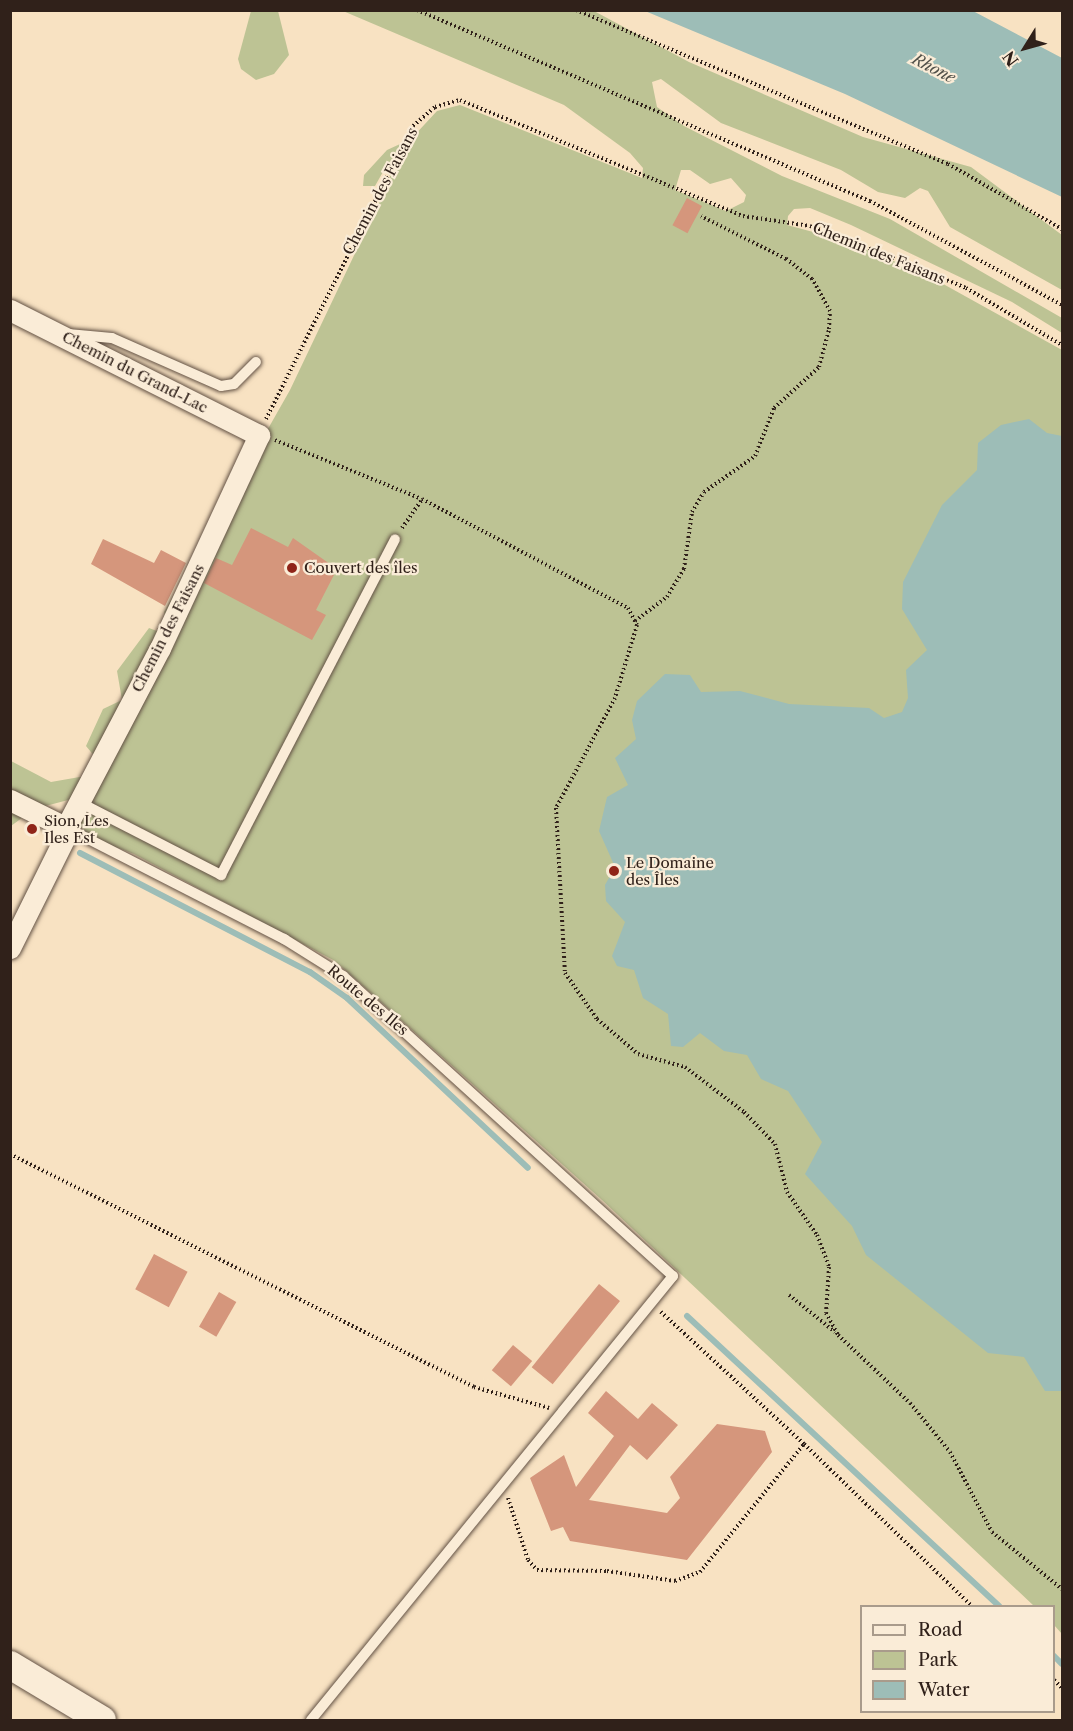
<!DOCTYPE html>
<html>
<head>
<meta charset="utf-8">
<style>
	body { margin:0 }
	#map { position:relative; width:1073px; height:1731px; overflow:hidden; background:#f8e2c2; font-family:"Libre Caslon Text",serif }
	div>[style] { position:absolute }
	.green>* { inset:0; background:#bdc394 }
	.water>* { inset:0; background:#9dbdb7 }
	.stream>* { height:6px; margin:-3px; padding:0 3px; transform-origin:3px; border-radius:3px; background:#9dbdb7 }
	.building>* { inset:0; background:#d5967c; transform-origin:0 0 }
	.path>* { height:4px; margin-top:-2px; transform-origin:0; background:repeating-linear-gradient(90deg,#30211a 0 1.5px,transparent 0 4.5px) }
	.roads { filter:drop-shadow(0 0 2px #625144) drop-shadow(0 0 2px #625144) }
	.lane>* { height:10px; margin:-5px; padding:0 5px; transform-origin:5px; border-radius:5px; background:#faecd7 }
	.street>* { height:21px; margin:-10.5px; padding:0 10.5px; transform-origin:10.5px; border-radius:10.5px; background:#faecd7 }
	.secondary>* { height:28px; margin:-14px; padding:0 14px; transform-origin:14px; border-radius:14px; background:#faecd7 }
	.dots>* { width:16px; height:16px; translate:-50% -50%; box-sizing:border-box; border:3px solid #faecd7; border-radius:50% }
	span { translate:-50% -50%; white-space:nowrap; text-align:center; line-height:1.15; -webkit-text-stroke:4.5px #faecd7; paint-order:stroke }
	.street-label { font-size:15px; color:#30211a }
	.poi-label { font-size:15px; color:#30211a }
	.left { translate:0 -50%; text-align:left }
	.water-label { font-size:16px; color:#515049; font-style:italic }
	.frame { position:absolute; inset:0; border:12px solid #30211a; pointer-events:none }
	.legend { position:absolute; left:860px; top:1605px; width:195px; height:108px; box-sizing:border-box; background:#faecd7; border:2px solid #a99b8b; margin:0; padding:8px 10px; list-style:none; font-size:18px; color:#30211a }
	.legend li { display:flex; align-items:center; gap:12px; height:30px }
	.legend b { width:30px; border:2px solid #a99b8b }
	.north { position:absolute; left:995px; top:18px; width:60px; height:60px; -webkit-text-stroke:4px #faecd7; paint-order:stroke; rotate:233deg; font-size:16px; font-weight:700; line-height:24px; text-align:center; color:#30211a }
	.north::after { content:''; display:block; margin:auto; width:21px; height:27px; background:#30211a; clip-path:polygon(50% 0,100% 100%,50% 72%,0 100%) }
</style>
</head>
<body>
<div id="map">
	<div class="green">
		<i style="clip-path:polygon(251px 11px,278px 11px,289px 55px,274px 74px,256px 80px,241px 69px,238px 59px)"></i>
		<i style="clip-path:polygon(evenodd,343px 11px,594px 11px,689px 62px,863px 137px,971px 167px,1062px 235px,1062px 290px,950px 227px,928px 191px,920px 188px,905px 198px,878px 192px,841px 170px,721px 123px,661px 79px,652px 82px,657px 107px,684px 126px,782px 176px,890px 219px,1062px 318px,1062px 333px,1012px 302px,851px 225px,810px 208px,794px 209px,788px 216px,787px 225px,843px 240px,927px 275px,1062px 350px,1062px 1634px,1054px 1625px,1054px 1606px,1034px 1606px,602px 1200px,335px 961px,134px 854px,92px 838px,80px 826px,72px 799px,34px 809px,11px 826px,11px 761px,51px 782px,91px 775px,100px 763px,86px 746px,103px 709px,122px 700px,117px 671px,149px 628px,170px 636px,164px 612px,290px 390px,388px 184px,390px 176px,384px 170px,375px 186px,363px 186px,364px 175px,387px 150px,411px 139px,437px 111px,460px 105px,642px 178px,643px 168px,630px 153px,564px 105px,343px 11px,681px 170px,690px 170px,710px 184px,731px 178px,746px 195px,744px 202px,726px 211px,675px 190px,681px 170px)"></i>
	</div>
	<div class="water">
		<i style="clip-path:polygon(645px 11px,973px 11px,1062px 58px,1062px 197px,845px 94px)"></i>
		<i style="clip-path:polygon(1029px 419px,1047px 433px,1062px 436px,1062px 1391px,1045px 1391px,1024px 1357px,988px 1353px,866px 1255px,852px 1226px,805px 1174px,822px 1142px,788px 1091px,761px 1079px,747px 1055px,724px 1051px,700px 1033px,683px 1047px,671px 1046px,668px 1014px,643px 998px,634px 970px,617px 966px,612px 956px,625px 922px,606px 901px,605px 885px,615px 867px,599px 831px,607px 797px,628px 785px,615px 758px,636px 739px,632px 720px,637px 701px,665px 674px,690px 675px,701px 692px,740px 691px,789px 704px,869px 708px,884px 718px,902px 712px,908px 698px,906px 670px,927px 650px,902px 609px,903px 582px,942px 505px,977px 470px,978px 443px,1001px 425px)"></i>
	</div>
	<div class="stream">
		<i style="left:80px;top:853px;width:259px;rotate:27.4deg"></i>
		<i style="left:310px;top:972px;width:45px;rotate:35.1deg"></i>
		<i style="left:347px;top:998px;width:248px;rotate:43.2deg"></i>
		<i style="left:687px;top:1316px;width:426px;rotate:42.9deg"></i>
		<i style="left:1054px;top:1656px;width:11px;rotate:45deg"></i>
	</div>
	<div class="building">
		<i style="left:687px;top:198px;width:17px;height:31px;rotate:28deg"></i>
		<i style="clip-path:polygon(251px 528px,288px 547px,293px 538px,337px 569px,316px 610px,326px 615px,312px 640px,204px 583px,216px 558px,232px 565px)"></i>
		<i style="clip-path:polygon(103px 539px,154px 563px,161px 550px,186px 563px,165px 606px,91px 564px)"></i>
		<i style="left:154px;top:1254px;width:38px;height:40px;rotate:28deg"></i>
		<i style="left:599px;top:1284px;width:27px;height:107px;rotate:39deg"></i>
		<i style="left:219px;top:1292px;width:20px;height:40px;rotate:30deg"></i>
		<i style="left:513px;top:1345px;width:25px;height:33px;rotate:40deg"></i>
		<i style="clip-path:polygon(606px 1391px,638px 1419px,652px 1403px,678px 1425px,647px 1460px,630px 1445px,589px 1500px,667px 1513px,680px 1498px,670px 1477px,717px 1424px,765px 1431px,772px 1452px,687px 1560px,570px 1541px,563px 1527px,551px 1531px,530px 1478px,564px 1455px,576px 1487px,614px 1436px,588px 1413px)"></i>
	</div>
	<div class="path">
		<i style="left:417px;top:10px;width:492px;rotate:22.9deg"></i>
		<i style="left:870px;top:201px;width:218px;rotate:28.4deg"></i>
		<i style="left:576px;top:10px;width:403px;rotate:22.5deg"></i>
		<i style="left:948px;top:164px;width:131px;rotate:29.7deg"></i>
		<i style="left:266px;top:419px;width:328px;rotate:-63.4deg"></i>
		<i style="left:413px;top:126px;width:29px;rotate:-41deg"></i>
		<i style="left:435px;top:107px;width:26px;rotate:-16deg"></i>
		<i style="left:460px;top:100px;width:306px;rotate:22.3deg"></i>
		<i style="left:743px;top:216px;width:68px;rotate:8.5deg"></i>
		<i style="left:810px;top:226px;width:85px;rotate:20.8deg"></i>
		<i style="left:889px;top:256px;width:83px;rotate:22.6deg"></i>
		<i style="left:966px;top:288px;width:112px;rotate:30.7deg"></i>
		<i style="left:275px;top:440px;width:158px;rotate:21.9deg"></i>
		<i style="left:422px;top:499px;width:233px;rotate:27.9deg"></i>
		<i style="left:628px;top:608px;width:19px;rotate:62deg"></i>
		<i style="left:637px;top:625px;width:76px;rotate:106.8deg"></i>
		<i style="left:615px;top:698px;width:125px;rotate:118.2deg"></i>
		<i style="left:556px;top:808px;width:165px;rotate:86.9deg"></i>
		<i style="left:565px;top:973px;width:56px;rotate:55.2deg"></i>
		<i style="left:597px;top:1019px;width:54px;rotate:40.5deg"></i>
		<i style="left:638px;top:1054px;width:49px;rotate:15.5deg"></i>
		<i style="left:685px;top:1067px;width:74px;rotate:37.3deg"></i>
		<i style="left:744px;top:1112px;width:45px;rotate:45.9deg"></i>
		<i style="left:775px;top:1144px;width:49px;rotate:76deg"></i>
		<i style="left:787px;top:1192px;width:52px;rotate:55.1deg"></i>
		<i style="left:817px;top:1235px;width:34px;rotate:69deg"></i>
		<i style="left:829px;top:1267px;width:46px;rotate:93.7deg"></i>
		<i style="left:826px;top:1313px;width:25px;rotate:61deg"></i>
		<i style="left:838px;top:1335px;width:99px;rotate:43.4deg"></i>
		<i style="left:910px;top:1403px;width:63px;rotate:50.8deg"></i>
		<i style="left:950px;top:1452px;width:90px;rotate:62.3deg"></i>
		<i style="left:992px;top:1532px;width:90px;rotate:39.2deg"></i>
		<i style="left:402px;top:528px;width:35px;rotate:-55deg"></i>
		<i style="left:635px;top:621px;width:40px;rotate:-37deg"></i>
		<i style="left:667px;top:597px;width:33px;rotate:-59deg"></i>
		<i style="left:684px;top:569px;width:58px;rotate:-82deg"></i>
		<i style="left:692px;top:512px;width:23px;rotate:-59deg"></i>
		<i style="left:704px;top:492px;width:62px;rotate:-35.2deg"></i>
		<i style="left:755px;top:456px;width:52px;rotate:-68.4deg"></i>
		<i style="left:774px;top:408px;width:61px;rotate:-42.3deg"></i>
		<i style="left:819px;top:367px;width:39px;rotate:-75deg"></i>
		<i style="left:829px;top:329px;width:18px;rotate:-87deg"></i>
		<i style="left:830px;top:311px;width:37px;rotate:-119deg"></i>
		<i style="left:812px;top:279px;width:33px;rotate:-142deg"></i>
		<i style="left:786px;top:259px;width:95px;rotate:-153.2deg"></i>
		<i style="left:10px;top:1154px;width:519px;rotate:26.66deg"></i>
		<i style="left:474px;top:1387px;width:78px;rotate:15.6deg"></i>
		<i style="left:789px;top:1295px;width:59px;rotate:38.8deg"></i>
		<i style="left:804px;top:1444px;width:233px;rotate:44deg"></i>
		<i style="left:508px;top:1498px;width:65px;rotate:72.1deg"></i>
		<i style="left:528px;top:1560px;width:13px;rotate:48deg"></i>
		<i style="left:537px;top:1570px;width:70px;rotate:0.8deg"></i>
		<i style="left:607px;top:1571px;width:69px;rotate:8.4deg"></i>
		<i style="left:675px;top:1581px;width:27px;rotate:-20deg"></i>
		<i style="left:700px;top:1572px;width:165px;rotate:-50.9deg"></i>
		<i style="left:804px;top:1444px;width:195px;rotate:-137.3deg"></i>
		<i style="left:1054px;top:1680px;width:11px;rotate:45deg"></i>
	</div>
	<div class="roads">
		<div class="lane">
			<i style="left:68px;top:334px;width:44px;rotate:5.2deg"></i>
			<i style="left:112px;top:338px;width:119px;rotate:23.8deg"></i>
			<i style="left:221px;top:386px;width:13px;rotate:-9deg"></i>
			<i style="left:234px;top:384px;width:31px;rotate:-45deg"></i>
			<i style="left:79px;top:802px;width:160px;rotate:27.2deg"></i>
			<i style="left:221px;top:875px;width:378px;rotate:-62.6deg"></i>
			<i style="left:69px;top:829px;width:242px;rotate:27.1deg"></i>
			<i style="left:284px;top:939px;width:70px;rotate:32.1deg"></i>
			<i style="left:343px;top:976px;width:446px;rotate:42.3deg"></i>
			<i style="left:673px;top:1276px;width:573px;rotate:129.19deg"></i>
		</div>
		<div class="street">
			<i style="left:10px;top:310px;width:279px;rotate:26.7deg"></i>
			<i style="left:259px;top:435px;width:235px;rotate:114.9deg"></i>
			<i style="left:160px;top:648px;width:202px;rotate:117.7deg"></i>
			<i style="left:10px;top:800px;width:66px;rotate:26.2deg"></i>
			<i style="left:69px;top:829px;width:133px;rotate:116.4deg"></i>
		</div>
		<div class="secondary">
			<i style="left:10px;top:1665px;width:107px;rotate:30.9deg"></i>
		</div>
	</div>
	<div class="dots">
		<i style="left:292px;top:568px;background:#8f2418"></i>
		<i style="left:32px;top:829px;background:#8f2418"></i>
		<i style="left:614px;top:871px;background:#8f2418"></i>
	</div>
	<div class="street-label">
		<span style="left:380px;top:191px;rotate:-62deg">Chemin des Faisans</span>
		<span style="left:879px;top:253px;rotate:22deg">Chemin des Faisans</span>
		<span style="left:135px;top:372px;rotate:27deg">Chemin du Grand-Lac</span>
		<span style="left:168px;top:628px;rotate:-63deg">Chemin des Faisans</span>
		<span style="left:368px;top:1000px;rotate:40deg">Route des Iles</span>
	</div>
	<div class="poi-label">
		<span class="left" style="left:304px;top:568px">Couvert des îles</span>
		<span class="left" style="left:44px;top:829px">Sion, Les<br>Iles Est</span>
		<span class="left" style="left:626px;top:871px">Le Domaine<br>des Îles</span>
	</div>
	<div class="water-label">
		<span style="left:934px;top:68px;rotate:27deg">Rhone</span>
	</div>
	<div class="frame"></div>
	<ul class="legend">
	<li><b style="height:8px;background:#faecd7"></b>Road</li>
	<li><b style="height:16px;background:#bdc394"></b>Park</li>
	<li><b style="height:16px;background:#9dbdb7"></b>Water</li>
	</ul>
	<div class="north">N</div>
</div>
</body>
</html>
